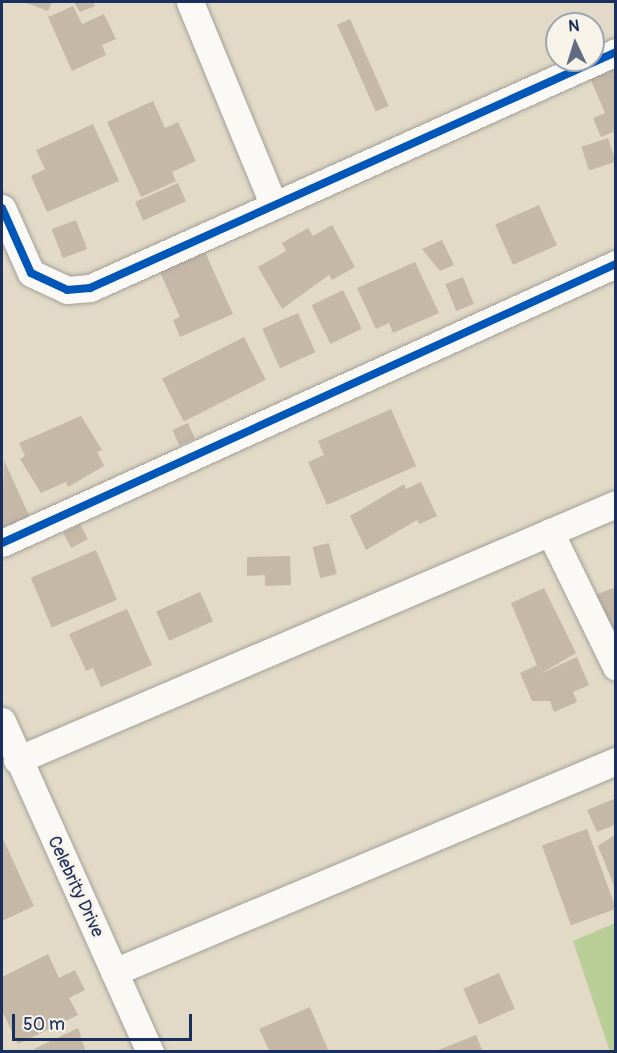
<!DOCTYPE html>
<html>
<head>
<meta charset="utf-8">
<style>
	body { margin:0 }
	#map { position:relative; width:617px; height:1053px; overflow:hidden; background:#e2dac6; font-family:Pangolin,sans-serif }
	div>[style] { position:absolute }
	.green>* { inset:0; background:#b9cd97 }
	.building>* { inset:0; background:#c5b8a6; transform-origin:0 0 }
	.roads { filter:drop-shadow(0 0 2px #a2a09a) drop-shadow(0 0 2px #a2a09a) }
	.minor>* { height:27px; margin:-13.5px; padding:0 13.5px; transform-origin:13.5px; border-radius:13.5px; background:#fbf9f6 }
	.cycleway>* { height:8px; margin:-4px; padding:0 4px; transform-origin:4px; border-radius:4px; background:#0057b8 }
	span { translate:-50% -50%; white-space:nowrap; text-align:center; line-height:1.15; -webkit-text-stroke:5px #f7f3e8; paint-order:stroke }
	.street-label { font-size:18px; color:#1b2f5e }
	.frame { position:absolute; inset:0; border:3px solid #1b2f5e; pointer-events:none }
	.north { position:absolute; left:545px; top:12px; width:60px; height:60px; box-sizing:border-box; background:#f7f3e8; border:2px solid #9fa5b1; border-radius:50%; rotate:356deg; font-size:16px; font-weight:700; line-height:24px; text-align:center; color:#1b2f5e }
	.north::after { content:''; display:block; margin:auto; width:21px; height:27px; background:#616b82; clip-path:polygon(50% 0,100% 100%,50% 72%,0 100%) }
	.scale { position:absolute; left:12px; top:1014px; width:180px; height:27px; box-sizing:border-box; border:3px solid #1b2f5e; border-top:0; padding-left:8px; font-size:18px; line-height:21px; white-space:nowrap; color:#1b2f5e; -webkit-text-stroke:4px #f7f3e8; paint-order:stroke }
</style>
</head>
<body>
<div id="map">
	<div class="green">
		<i style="clip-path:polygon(615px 923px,616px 1051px,610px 1052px,573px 941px)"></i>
	</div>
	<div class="building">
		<i style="clip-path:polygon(24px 2px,52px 2px,48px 11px)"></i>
		<i style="clip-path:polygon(74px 2px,93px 2px,95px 6px,80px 12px)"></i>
		<i style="clip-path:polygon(73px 6px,82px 24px,104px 14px,116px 39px,102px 45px,106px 55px,72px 71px,48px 17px)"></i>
		<i style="left:350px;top:19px;width:95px;height:14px;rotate:66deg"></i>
		<i style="clip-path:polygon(616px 68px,616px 137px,613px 132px,601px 137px,593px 118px,605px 113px,590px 78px)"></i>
		<i style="clip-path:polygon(153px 101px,165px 128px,178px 122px,196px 161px,172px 172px,176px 181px,141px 197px,107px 122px)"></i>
		<i style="clip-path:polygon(93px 124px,119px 181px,47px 212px,31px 176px,45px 169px,36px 150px)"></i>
		<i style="left:608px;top:138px;width:25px;height:28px;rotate:72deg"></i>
		<i style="left:178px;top:183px;width:20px;height:47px;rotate:66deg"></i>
		<i style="left:539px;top:205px;width:44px;height:48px;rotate:66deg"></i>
		<i style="left:76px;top:220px;width:31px;height:26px;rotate:69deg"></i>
		<i style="clip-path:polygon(332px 225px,355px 267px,332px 280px,329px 275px,282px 309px,258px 267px,286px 251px,282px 243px,308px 228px,313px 236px)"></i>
		<i style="clip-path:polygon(442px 240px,454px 265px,440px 271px,422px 249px)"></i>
		<i style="clip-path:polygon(200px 241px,233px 314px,180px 337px,173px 320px,180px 317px,155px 261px)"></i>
		<i style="clip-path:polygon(415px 262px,439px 313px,393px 333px,389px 323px,376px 329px,357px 288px)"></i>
		<i style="left:463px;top:277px;width:29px;height:19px;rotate:68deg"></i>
		<i style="left:343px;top:290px;width:43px;height:35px;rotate:64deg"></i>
		<i style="left:298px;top:313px;width:43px;height:39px;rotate:66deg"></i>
		<i style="left:244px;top:337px;width:48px;height:92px;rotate:63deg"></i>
		<i style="clip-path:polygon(391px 409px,416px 466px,327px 505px,308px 462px,324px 455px,318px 441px)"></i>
		<i style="clip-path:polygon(81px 416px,102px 450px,97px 452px,104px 466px,68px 487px,66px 482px,41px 493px,20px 459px,25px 456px,19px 443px)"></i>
		<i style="left:188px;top:423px;width:17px;height:17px;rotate:66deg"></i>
		<i style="clip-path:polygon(4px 460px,31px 520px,8px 531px,2px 525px)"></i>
		<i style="clip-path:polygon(421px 482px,437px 516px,420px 524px,417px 520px,366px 550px,350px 516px,404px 484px,406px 489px)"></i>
		<i style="left:80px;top:524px;width:17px;height:19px;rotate:62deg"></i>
		<i style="left:329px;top:543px;width:32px;height:17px;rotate:76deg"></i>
		<i style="left:96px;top:550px;width:54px;height:71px;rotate:67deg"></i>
		<i style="clip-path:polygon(290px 556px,291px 585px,265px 586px,265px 575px,247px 576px,247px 557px)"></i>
		<i style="clip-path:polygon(616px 587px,616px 634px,612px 636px,595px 595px)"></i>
		<i style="clip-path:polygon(544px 588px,576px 653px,540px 674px,577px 657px,589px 685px,573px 692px,577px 702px,554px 712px,550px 701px,532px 701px,520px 673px,537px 665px,511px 603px)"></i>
		<i style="left:200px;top:592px;width:32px;height:48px;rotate:66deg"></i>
		<i style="clip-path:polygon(127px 609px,152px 665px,101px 687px,93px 668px,86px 671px,69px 634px)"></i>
		<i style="clip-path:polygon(616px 798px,615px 825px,597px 832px,587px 810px)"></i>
		<i style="left:587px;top:829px;width:85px;height:48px;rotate:70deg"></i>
		<i style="clip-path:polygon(616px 834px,616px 888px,615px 888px,598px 846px)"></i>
		<i style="clip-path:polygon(2px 837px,34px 906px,2px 921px)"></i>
		<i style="clip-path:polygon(48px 954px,59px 978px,75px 970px,85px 990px,69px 998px,78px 1015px,18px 1044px,2px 1011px,2px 977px)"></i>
		<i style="left:499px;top:973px;width:39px;height:39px;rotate:66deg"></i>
		<i style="clip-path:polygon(310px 1007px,329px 1052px,270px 1052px,259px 1029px)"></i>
		<i style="clip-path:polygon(78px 1028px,86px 1052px,35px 1052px,34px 1049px)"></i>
		<i style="clip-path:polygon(476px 1035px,483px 1052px,436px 1052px,436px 1051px)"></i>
	</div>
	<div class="roads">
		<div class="minor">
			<i style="left:190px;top:2px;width:217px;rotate:67.6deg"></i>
			<i style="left:2px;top:208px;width:71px;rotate:66deg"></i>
			<i style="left:31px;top:273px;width:40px;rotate:25deg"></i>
			<i style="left:67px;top:290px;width:23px;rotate:-5deg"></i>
			<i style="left:90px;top:288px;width:577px;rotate:-24.16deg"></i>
			<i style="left:550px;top:532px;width:150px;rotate:63.9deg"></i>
			<i style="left:2px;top:543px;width:674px;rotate:-24.44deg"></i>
			<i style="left:2px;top:721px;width:363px;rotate:65.9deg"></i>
			<i style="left:17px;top:760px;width:651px;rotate:-23.14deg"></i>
			<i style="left:114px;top:972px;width:545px;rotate:-22.8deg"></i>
		</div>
	</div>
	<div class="cycleway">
		<i style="left:2px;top:208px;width:71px;rotate:66deg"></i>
		<i style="left:31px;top:273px;width:40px;rotate:25deg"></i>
		<i style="left:67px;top:290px;width:23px;rotate:-5deg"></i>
		<i style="left:90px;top:288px;width:577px;rotate:-24.16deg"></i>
		<i style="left:2px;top:543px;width:674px;rotate:-24.44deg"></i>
	</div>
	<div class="street-label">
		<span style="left:75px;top:887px;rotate:65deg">Celebrity Drive</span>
	</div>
	<div class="frame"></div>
	<div class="north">N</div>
	<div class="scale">50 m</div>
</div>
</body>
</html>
